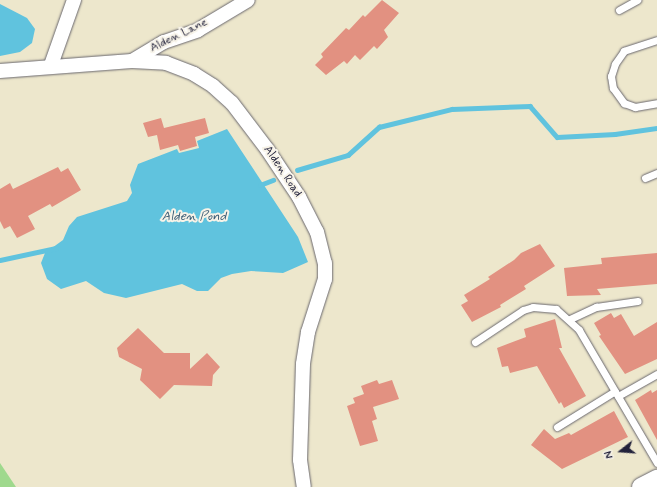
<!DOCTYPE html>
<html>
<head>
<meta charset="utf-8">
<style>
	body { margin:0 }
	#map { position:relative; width:657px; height:487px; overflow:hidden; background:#ede7cc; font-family:Mynerve,sans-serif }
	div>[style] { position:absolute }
	.green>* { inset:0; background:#9fd98d }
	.water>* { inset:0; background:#60c3de }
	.stream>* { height:4.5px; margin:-2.25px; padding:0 2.25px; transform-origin:2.25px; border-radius:2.25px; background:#60c3de }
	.building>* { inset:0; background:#e29181 }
	.roads { filter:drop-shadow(0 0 1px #69676e) drop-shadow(0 0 1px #69676e) }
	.service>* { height:7px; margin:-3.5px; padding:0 3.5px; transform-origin:3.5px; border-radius:3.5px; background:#fff }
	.minor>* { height:14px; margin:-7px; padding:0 7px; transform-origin:7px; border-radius:7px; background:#fff }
	.tertiary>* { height:18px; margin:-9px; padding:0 9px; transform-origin:9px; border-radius:9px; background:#fff }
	span { translate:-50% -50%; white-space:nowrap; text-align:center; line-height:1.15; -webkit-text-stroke:4px #f7f3e8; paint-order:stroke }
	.street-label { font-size:12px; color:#22223b }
	.water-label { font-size:13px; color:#385a74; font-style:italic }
	.north { position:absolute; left:601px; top:431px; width:40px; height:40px; -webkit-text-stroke:3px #f7f3e8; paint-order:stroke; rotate:253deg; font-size:11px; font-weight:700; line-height:16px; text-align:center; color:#22223b }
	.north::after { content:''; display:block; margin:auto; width:14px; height:18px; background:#22223b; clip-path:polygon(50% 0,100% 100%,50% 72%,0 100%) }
</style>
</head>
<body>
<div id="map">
	<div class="green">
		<i style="clip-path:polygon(0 463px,16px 487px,0 487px)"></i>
	</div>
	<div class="water">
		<i style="clip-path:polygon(0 4px,27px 18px,35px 29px,32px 43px,20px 52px,0 56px)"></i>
		<i style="clip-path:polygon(227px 129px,298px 237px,308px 262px,283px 273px,251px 271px,232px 274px,221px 278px,208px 291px,197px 291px,182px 284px,126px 298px,104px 293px,86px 281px,61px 289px,47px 279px,41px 263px,45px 253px,63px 240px,69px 226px,77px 217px,127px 201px,132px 193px,130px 185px,138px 164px,177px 149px,179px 153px,199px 148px,197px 141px)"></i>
	</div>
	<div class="stream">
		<i style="left:297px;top:170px;width:53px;rotate:-16.4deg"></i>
		<i style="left:348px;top:155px;width:42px;rotate:-42.1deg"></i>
		<i style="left:379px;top:127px;width:75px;rotate:-13.9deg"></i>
		<i style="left:452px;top:109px;width:78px;rotate:-2.2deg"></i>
		<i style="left:530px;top:106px;width:41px;rotate:48.9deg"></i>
		<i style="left:557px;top:137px;width:58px;rotate:-3deg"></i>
		<i style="left:615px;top:134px;width:42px;rotate:-8.1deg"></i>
		<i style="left:260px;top:185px;width:14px;rotate:-21deg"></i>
		<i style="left:0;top:260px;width:57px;rotate:-12.1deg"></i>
	</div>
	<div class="building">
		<i style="clip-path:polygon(382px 0,399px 13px,384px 30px,388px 37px,377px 49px,374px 46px,360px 60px,355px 55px,347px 64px,344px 61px,326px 75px,315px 65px,323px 57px,321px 54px,346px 28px,349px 30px,363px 15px,365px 17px)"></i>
		<i style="clip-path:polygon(161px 118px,164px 128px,205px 118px,209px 133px,195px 137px,197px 146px,180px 151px,178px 145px,160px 150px,157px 135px,148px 137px,143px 123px)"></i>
		<i style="clip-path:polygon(58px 167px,61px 172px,68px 168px,81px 190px,52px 207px,50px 204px,28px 216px,35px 229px,17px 238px,10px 226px,4px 229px,0 221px,0 189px,10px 183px,13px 189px)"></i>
		<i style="clip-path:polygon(540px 244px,555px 266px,524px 286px,526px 289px,500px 305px,501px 307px,472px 322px,461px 305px,468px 301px,464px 295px,490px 279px,488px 277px,514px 260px,521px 253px)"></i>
		<i style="clip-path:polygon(657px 253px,657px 284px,597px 289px,601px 295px,567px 296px,564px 268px,602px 264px,601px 258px)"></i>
		<i style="clip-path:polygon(611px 313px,614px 318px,621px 314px,634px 336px,657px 322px,657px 359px,625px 374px,599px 336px,601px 335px,594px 323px)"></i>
		<i style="clip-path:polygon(555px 319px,562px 348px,559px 348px,586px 396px,564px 408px,561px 402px,559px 404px,537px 366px,510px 373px,508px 366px,502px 367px,497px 348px,526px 337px,524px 329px)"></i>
		<i style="clip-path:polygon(138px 328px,164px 353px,190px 353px,190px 369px,207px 353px,220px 367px,213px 375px,212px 386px,174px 385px,160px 399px,140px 380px,142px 369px,119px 357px,117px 348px)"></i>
		<i style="clip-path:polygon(377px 380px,379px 384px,392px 380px,399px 399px,373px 407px,377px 419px,372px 421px,378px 441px,360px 446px,347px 406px,355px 403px,353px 398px,364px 394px,361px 386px)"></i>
		<i style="clip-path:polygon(651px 390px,652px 393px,657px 390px,657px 440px,635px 400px)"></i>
		<i style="clip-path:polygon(614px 411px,628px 437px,562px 469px,531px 445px,544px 429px,555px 439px,569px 433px,571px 435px)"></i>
	</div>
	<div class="roads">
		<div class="service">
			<i style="left:619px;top:10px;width:21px;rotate:-29deg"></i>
			<i style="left:657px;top:40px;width:35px;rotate:162deg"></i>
			<i style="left:624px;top:51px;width:16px;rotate:125deg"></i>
			<i style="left:615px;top:64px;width:13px;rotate:108deg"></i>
			<i style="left:611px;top:76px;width:12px;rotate:81deg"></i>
			<i style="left:613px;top:88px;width:19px;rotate:54deg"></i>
			<i style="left:624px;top:103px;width:12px;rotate:20deg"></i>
			<i style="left:635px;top:107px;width:22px;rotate:-10deg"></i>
			<i style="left:645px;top:178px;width:13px;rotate:-23deg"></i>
			<i style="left:570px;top:319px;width:29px;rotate:-25deg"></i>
			<i style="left:596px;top:307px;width:42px;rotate:-8.1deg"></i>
			<i style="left:475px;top:342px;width:58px;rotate:-33.7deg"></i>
			<i style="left:523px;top:310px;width:10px;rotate:-17deg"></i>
			<i style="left:533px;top:307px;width:23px;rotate:5deg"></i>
			<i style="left:556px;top:309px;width:31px;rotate:42deg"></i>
			<i style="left:579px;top:330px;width:154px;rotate:59.6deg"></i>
			<i style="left:618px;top:396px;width:45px;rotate:-29.4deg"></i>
			<i style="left:557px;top:427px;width:68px;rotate:-31.8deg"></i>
		</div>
		<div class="minor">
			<i style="left:132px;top:61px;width:37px;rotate:-31deg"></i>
			<i style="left:164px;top:42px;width:36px;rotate:-19deg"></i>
			<i style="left:198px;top:30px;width:58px;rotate:-31deg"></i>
			<i style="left:51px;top:65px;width:69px;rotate:-70.5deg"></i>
			<i style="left:0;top:71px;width:132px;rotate:-4.3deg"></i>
			<i style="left:132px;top:61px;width:34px;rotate:3deg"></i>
			<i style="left:166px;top:63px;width:30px;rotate:21deg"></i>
			<i style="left:194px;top:74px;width:22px;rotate:32deg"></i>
			<i style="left:213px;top:86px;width:25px;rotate:42deg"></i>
			<i style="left:232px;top:103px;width:58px;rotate:52.7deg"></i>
			<i style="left:267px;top:149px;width:58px;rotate:56.3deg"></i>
			<i style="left:299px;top:197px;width:39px;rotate:63deg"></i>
			<i style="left:317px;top:232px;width:32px;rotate:76deg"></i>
			<i style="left:325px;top:263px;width:16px;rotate:90deg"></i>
			<i style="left:325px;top:279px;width:56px;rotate:107.8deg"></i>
			<i style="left:308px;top:332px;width:32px;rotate:99deg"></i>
			<i style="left:303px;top:364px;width:96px;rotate:91.8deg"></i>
			<i style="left:300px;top:460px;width:27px;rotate:82deg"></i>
		</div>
		<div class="tertiary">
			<i style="left:641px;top:487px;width:18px;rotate:-27deg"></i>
		</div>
	</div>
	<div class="street-label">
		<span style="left:179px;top:36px;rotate:-26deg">Alden Lane</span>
		<span style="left:282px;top:172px;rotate:56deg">Alden Road</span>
	</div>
	<div class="water-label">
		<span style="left:194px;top:217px">Alden Pond</span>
	</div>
	<div class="north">N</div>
</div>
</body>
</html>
